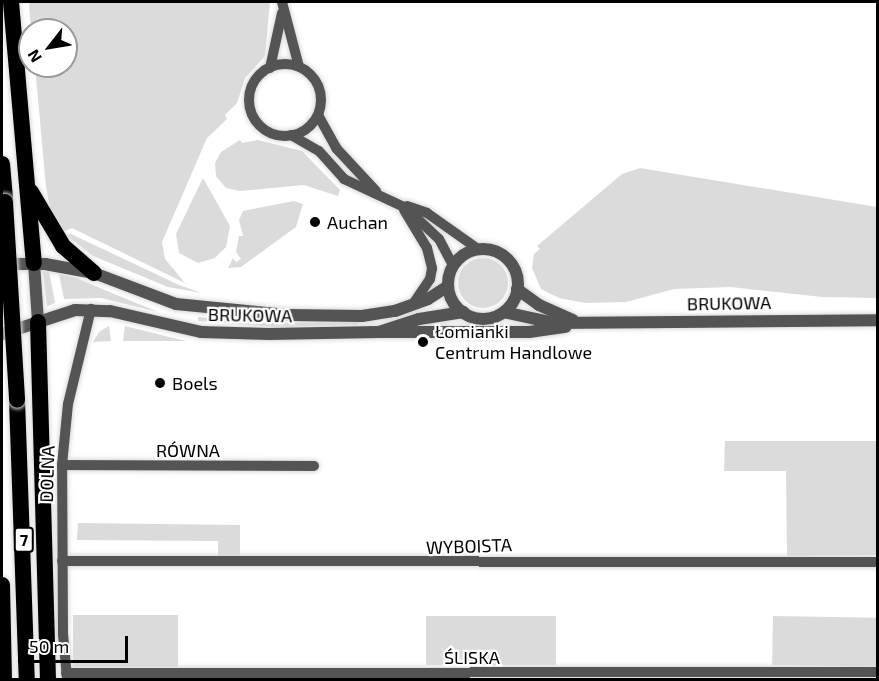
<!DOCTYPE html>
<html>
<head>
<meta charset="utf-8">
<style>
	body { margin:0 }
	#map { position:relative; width:879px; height:681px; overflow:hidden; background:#fff; font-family:"Exo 2",sans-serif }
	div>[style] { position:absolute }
	.green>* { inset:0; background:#dbdbdb; transform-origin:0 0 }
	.round { border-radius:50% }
	.roads { filter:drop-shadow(0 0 2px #dbdbdb) drop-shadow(0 0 2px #dbdbdb) }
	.minor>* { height:10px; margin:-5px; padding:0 5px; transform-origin:5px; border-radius:5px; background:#545454 }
	.minor>.ring { margin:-5px; padding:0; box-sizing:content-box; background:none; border:10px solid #545454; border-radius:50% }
	.tertiary>* { height:12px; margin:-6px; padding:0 6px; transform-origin:6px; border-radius:6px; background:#545454 }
	.tertiary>.ring { margin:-6px; padding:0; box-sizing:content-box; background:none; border:12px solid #545454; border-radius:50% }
	.trunk>* { height:16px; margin:-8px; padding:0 8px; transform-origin:8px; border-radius:8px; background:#000 }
	.bridges { filter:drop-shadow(0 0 2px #dbdbdb) drop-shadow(0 0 2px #dbdbdb) }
	.trunk-bridge>* { height:16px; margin:-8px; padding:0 8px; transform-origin:8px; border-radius:8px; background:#000 }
	.dots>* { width:16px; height:16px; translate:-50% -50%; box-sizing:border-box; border:3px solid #fff; border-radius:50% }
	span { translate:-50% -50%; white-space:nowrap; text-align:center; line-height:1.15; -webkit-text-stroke:4.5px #fff; paint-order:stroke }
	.shield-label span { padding:2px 4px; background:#fff; border:2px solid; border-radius:4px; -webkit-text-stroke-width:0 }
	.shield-label { font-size:16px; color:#000; font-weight:700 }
	.poi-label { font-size:18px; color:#000 }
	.left { translate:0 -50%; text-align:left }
	.street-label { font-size:18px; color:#000 }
	.frame { position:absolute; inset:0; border:3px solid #000; pointer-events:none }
	.north { position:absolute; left:18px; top:18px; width:60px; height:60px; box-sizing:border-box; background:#fff; border:2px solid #999; border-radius:50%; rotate:239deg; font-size:16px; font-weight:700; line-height:24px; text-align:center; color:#000 }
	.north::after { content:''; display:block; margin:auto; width:21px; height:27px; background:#000; clip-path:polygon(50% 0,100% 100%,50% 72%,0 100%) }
	.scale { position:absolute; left:18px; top:636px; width:110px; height:27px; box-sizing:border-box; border:3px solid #000; border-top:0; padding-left:8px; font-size:18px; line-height:21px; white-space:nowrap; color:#000; -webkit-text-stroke:4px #fff; paint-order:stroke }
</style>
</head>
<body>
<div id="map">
	<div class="green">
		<i style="clip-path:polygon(29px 2px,270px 2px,265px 56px,245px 78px,237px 103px,225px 115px,227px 119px,207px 138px,162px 242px,165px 259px,185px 283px,72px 228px,62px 232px,52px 218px,46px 187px,35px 66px,66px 66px,66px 30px,31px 30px)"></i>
		<i style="clip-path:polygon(240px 140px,242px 143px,258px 140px,302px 151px,340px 190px,338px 196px,304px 185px,240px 191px,226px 188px,216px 176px,215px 163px,221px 152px)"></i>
		<i style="clip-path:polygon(640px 168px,877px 207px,877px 298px,822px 297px,731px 287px,674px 289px,626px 302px,585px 303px,559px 298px,541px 289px,532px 268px,534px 254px,540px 249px,537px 246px,622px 174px)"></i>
		<i style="clip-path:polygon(203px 178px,230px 226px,226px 247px,215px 258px,198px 263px,179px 253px,176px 234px)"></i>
		<i style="clip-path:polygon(294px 201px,303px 204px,296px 227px,241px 267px,228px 268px,233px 258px,236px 262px,241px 259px,236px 252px,239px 236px,243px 236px,239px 220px,243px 211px)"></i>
		<i style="clip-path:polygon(71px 234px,179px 285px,202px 293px,168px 287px,93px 256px,66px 235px)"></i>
		<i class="round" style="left:458px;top:258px;width:50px;height:50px"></i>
		<i style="clip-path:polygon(49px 271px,55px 303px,47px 306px,43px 272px)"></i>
		<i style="clip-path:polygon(59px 274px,76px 278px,158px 312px,101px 298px,64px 299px)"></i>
		<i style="clip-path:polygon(198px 317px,261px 323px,358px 322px,358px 325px,272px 327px,198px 321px)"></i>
		<i style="clip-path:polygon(109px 326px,111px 341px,93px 342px,99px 332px)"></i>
		<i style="clip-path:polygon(125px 326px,173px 338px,187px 341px,123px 341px)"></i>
		<i style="clip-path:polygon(725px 441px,877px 441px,877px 555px,787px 556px,786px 471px,724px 471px)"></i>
		<i style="clip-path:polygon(78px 523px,240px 525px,240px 557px,218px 557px,218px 541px,77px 540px)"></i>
		<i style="left:73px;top:615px;width:105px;height:52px"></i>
		<i style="left:426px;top:616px;width:130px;height:49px"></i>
		<i style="left:773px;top:616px;width:104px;height:49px;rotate:1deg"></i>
	</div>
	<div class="roads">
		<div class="minor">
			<i style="left:282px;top:2px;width:67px;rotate:75.3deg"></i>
			<i class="ring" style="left:249px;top:64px;width:62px;height:62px"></i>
			<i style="left:270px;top:68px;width:56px;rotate:-77.7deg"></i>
			<i style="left:318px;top:115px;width:38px;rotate:61deg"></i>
			<i style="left:336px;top:148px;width:59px;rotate:47.1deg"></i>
			<i style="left:291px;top:135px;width:32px;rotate:30deg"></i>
			<i style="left:319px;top:151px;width:38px;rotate:48deg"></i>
			<i style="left:344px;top:179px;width:68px;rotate:25.1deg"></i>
			<i style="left:406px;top:208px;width:45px;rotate:43.2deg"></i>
			<i style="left:439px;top:239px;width:30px;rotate:62deg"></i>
			<i style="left:407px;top:206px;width:21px;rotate:19deg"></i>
			<i style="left:427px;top:213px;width:62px;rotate:35.2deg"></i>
			<i style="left:404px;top:210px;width:44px;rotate:58.8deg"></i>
			<i style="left:427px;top:248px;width:21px;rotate:76deg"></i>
			<i style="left:432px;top:268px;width:11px;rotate:100deg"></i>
			<i style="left:430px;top:279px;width:30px;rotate:124deg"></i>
			<i style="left:62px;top:465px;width:252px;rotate:0.2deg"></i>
			<i style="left:62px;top:561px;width:816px;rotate:0.07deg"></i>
			<i style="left:66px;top:673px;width:812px;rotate:-0.07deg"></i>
			<i style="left:67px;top:678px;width:44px;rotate:-95.2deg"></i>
			<i style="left:63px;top:634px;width:169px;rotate:-90.3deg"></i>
			<i style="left:62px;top:465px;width:61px;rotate:-84.4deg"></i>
			<i style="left:68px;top:404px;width:98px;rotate:-76.4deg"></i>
		</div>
		<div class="tertiary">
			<i class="ring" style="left:448px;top:249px;width:58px;height:58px"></i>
			<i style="left:34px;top:263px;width:59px;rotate:86.1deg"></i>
			<i style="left:2px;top:264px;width:43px"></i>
			<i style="left:45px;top:264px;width:50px;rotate:10.4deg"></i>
			<i style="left:94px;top:273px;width:88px;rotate:20.7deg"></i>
			<i style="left:176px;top:304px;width:114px;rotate:5.6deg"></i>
			<i style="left:289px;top:315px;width:73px;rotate:0.8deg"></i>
			<i style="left:362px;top:316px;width:33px;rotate:-9deg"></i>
			<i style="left:395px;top:311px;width:35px;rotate:-20deg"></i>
			<i style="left:428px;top:299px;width:24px;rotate:-33deg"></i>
			<i style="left:517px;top:289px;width:27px;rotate:36deg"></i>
			<i style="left:539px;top:305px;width:37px;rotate:24deg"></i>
			<i style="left:504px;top:312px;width:51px;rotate:12.4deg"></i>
			<i style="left:554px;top:323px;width:324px;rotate:-0.5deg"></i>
			<i style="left:380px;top:332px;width:149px"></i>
			<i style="left:529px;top:332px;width:37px;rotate:-8deg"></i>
			<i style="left:2px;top:334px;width:77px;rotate:-18.2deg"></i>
			<i style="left:75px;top:310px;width:35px;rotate:2deg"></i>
			<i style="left:110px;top:311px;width:93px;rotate:13deg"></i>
			<i style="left:201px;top:332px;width:68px;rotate:1.7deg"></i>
			<i style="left:269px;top:334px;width:110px;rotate:-1deg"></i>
			<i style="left:379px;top:332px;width:42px;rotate:-18deg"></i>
			<i style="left:419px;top:319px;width:45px;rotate:-9deg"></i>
		</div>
		<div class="trunk">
			<i style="left:11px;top:2px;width:262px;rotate:85deg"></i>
			<i style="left:2px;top:164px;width:38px;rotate:85deg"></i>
			<i style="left:31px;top:192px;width:63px;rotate:59.3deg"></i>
			<i style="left:63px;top:246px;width:41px;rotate:41.1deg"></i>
			<i style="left:38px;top:322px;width:358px;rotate:88.4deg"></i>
			<i style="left:17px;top:400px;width:280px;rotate:88deg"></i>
			<i style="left:2px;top:585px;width:95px;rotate:88.8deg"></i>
		</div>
	</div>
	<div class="bridges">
		<div class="trunk-bridge">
			<i style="left:5px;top:202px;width:198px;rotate:86.5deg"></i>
		</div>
	</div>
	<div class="dots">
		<i style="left:315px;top:222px;background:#000"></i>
		<i style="left:423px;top:342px;background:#000"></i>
		<i style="left:160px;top:383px;background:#000"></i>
	</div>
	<div class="shield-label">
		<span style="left:24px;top:540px">7</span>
	</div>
	<div class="poi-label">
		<span class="left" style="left:327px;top:222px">Auchan</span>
		<span class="left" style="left:435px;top:342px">Łomianki<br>Centrum Handlowe</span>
		<span class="left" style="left:172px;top:383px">Boels</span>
	</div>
	<div class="street-label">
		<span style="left:729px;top:303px;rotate:-1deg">BRUKOWA</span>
		<span style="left:250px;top:315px;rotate:1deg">BRUKOWA</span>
		<span style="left:188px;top:450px">RÓWNA</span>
		<span style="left:47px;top:474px;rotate:-88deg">DOLNA</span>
		<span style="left:469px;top:546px;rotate:-2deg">WYBOISTA</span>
		<span style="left:472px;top:657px">ŚLISKA</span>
	</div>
	<div class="frame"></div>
	<div class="north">N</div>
	<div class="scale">50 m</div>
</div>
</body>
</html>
